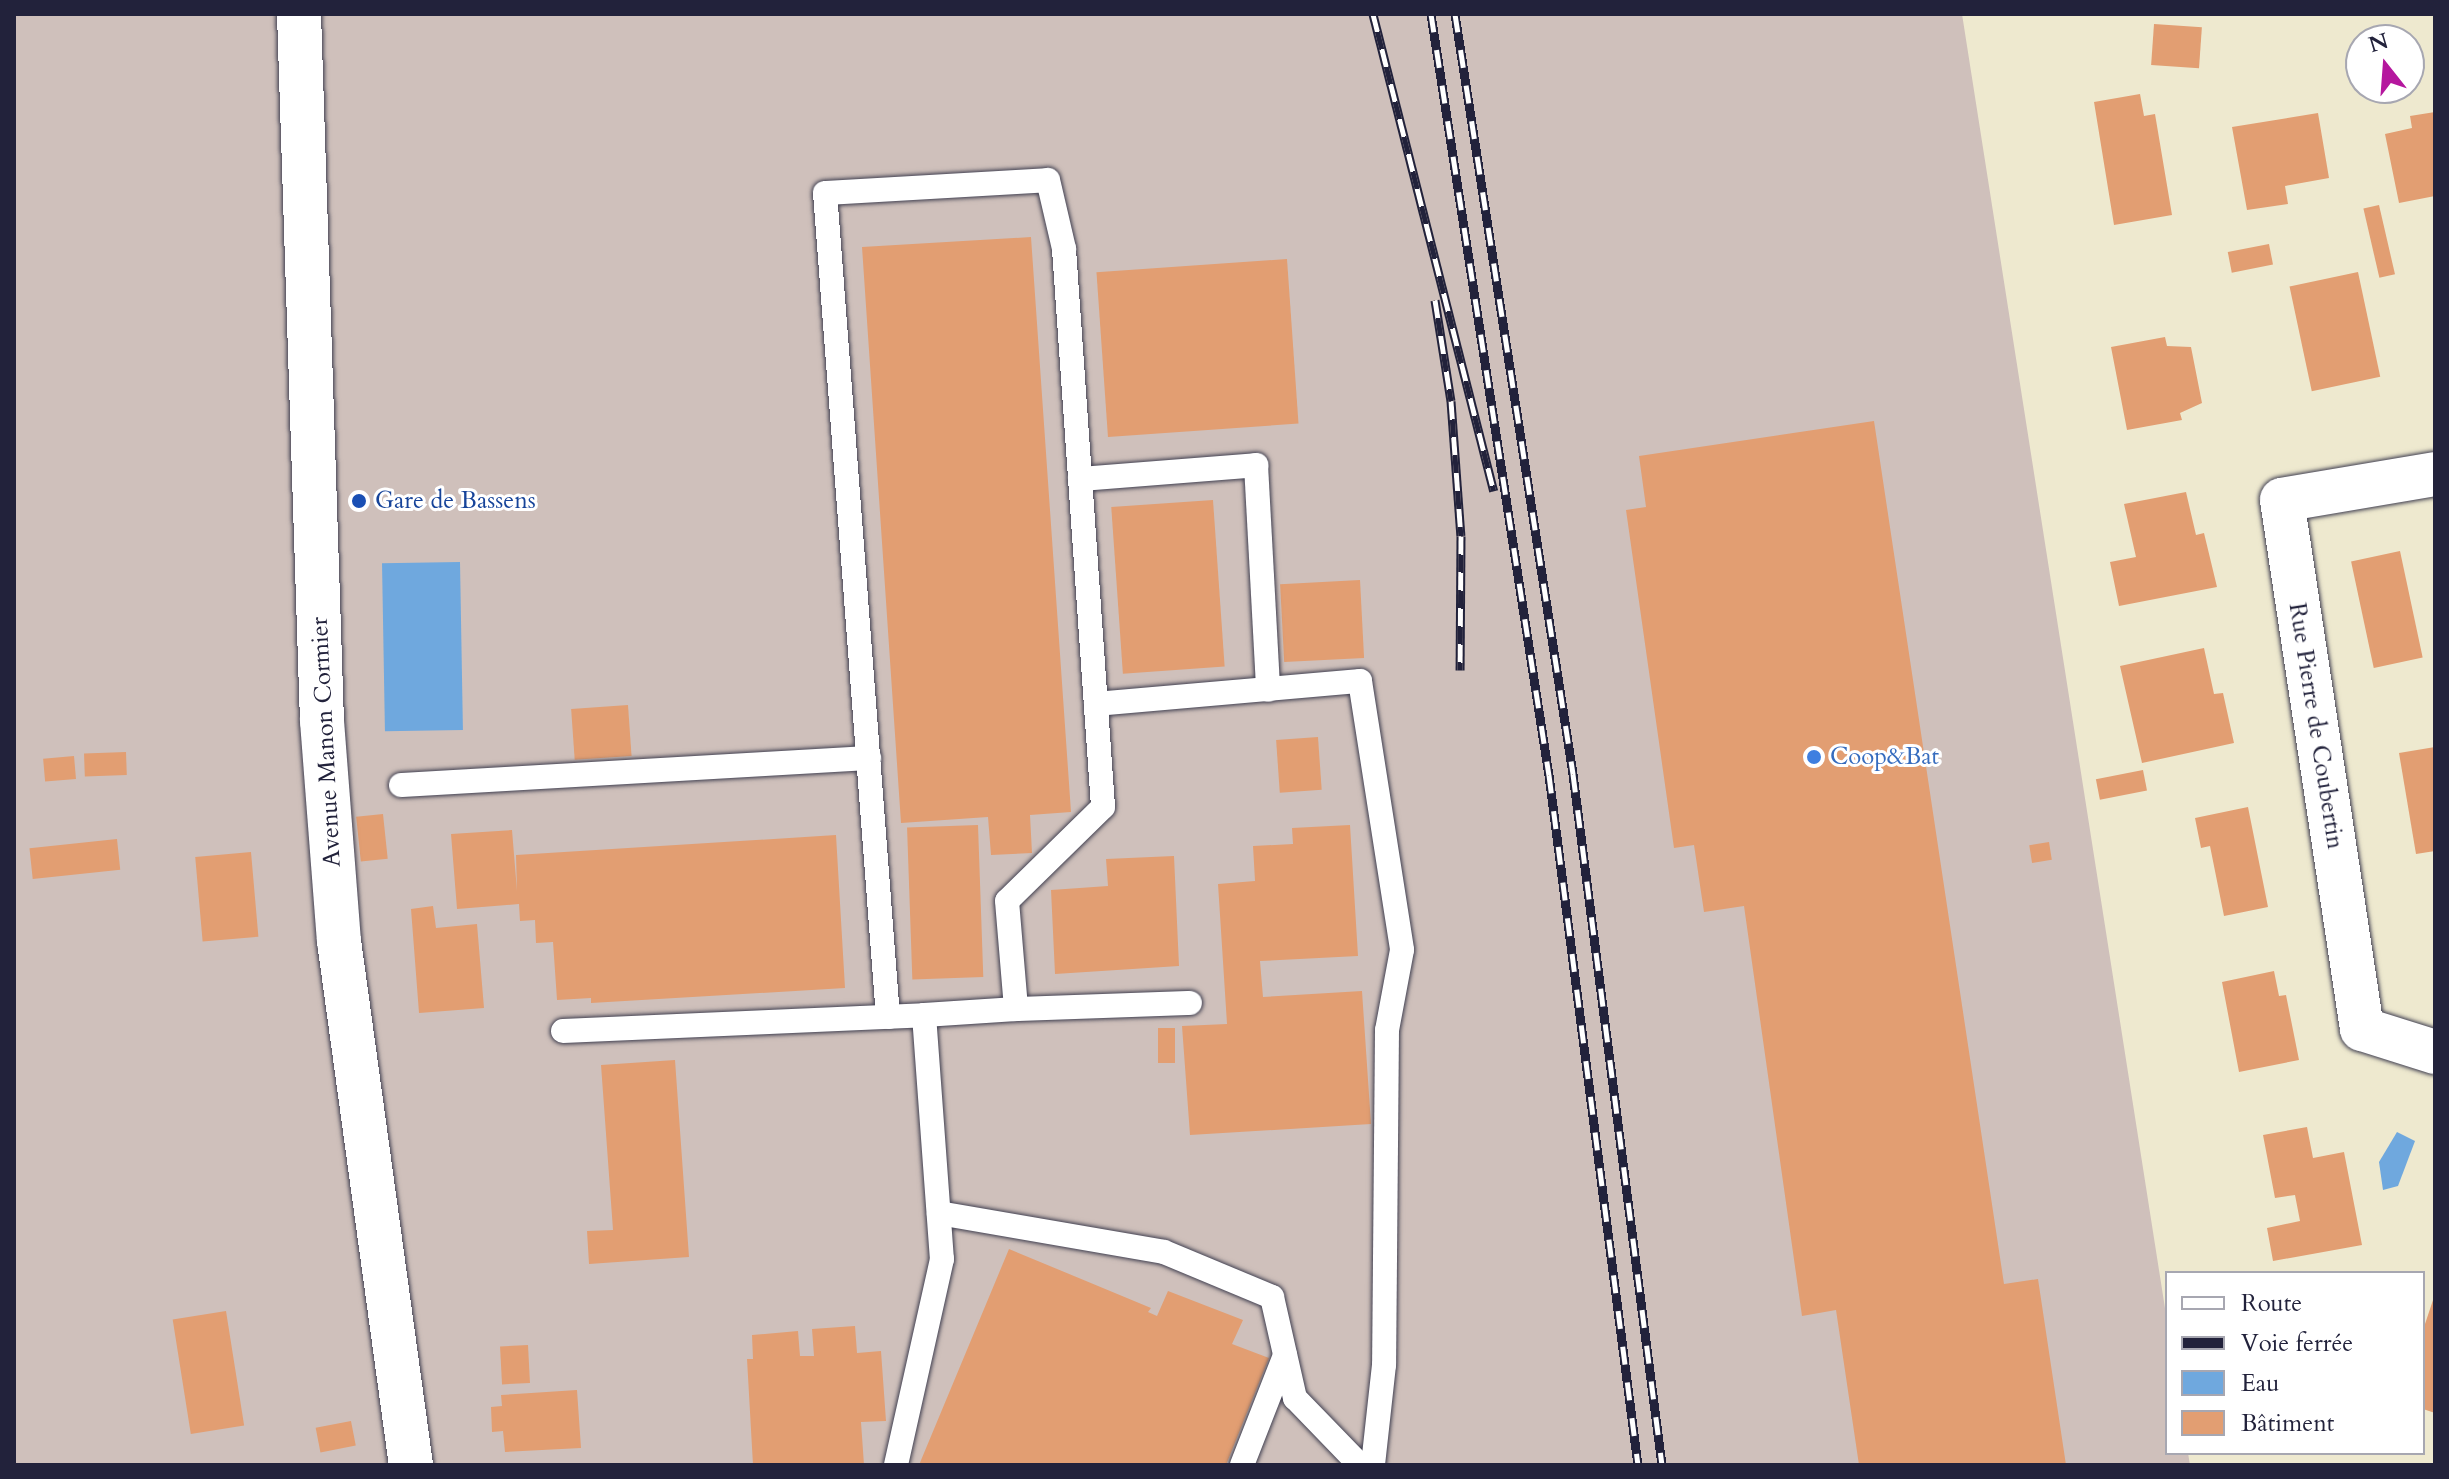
<!DOCTYPE html>
<html>
<head>
<meta charset="utf-8">
<style>
	body { margin:0 }
	#map { position:relative; width:2449px; height:1479px; overflow:hidden; background:#eee9cf; font-family:Cardo,serif }
	div>[style] { position:absolute }
	.industrial>* { inset:0; background:#cfc0bb }
	.water>* { inset:0; background:#6fa8de; transform-origin:0 0 }
	.building>* { inset:0; background:#e29e72; transform-origin:0 0 }
	.roads { filter:drop-shadow(0 0 2px #414051) drop-shadow(0 0 2px #414051) }
	.lane>* { height:24px; margin:-12px; padding:0 12px; transform-origin:12px; border-radius:12px; background:#fff }
	.street>* { height:44px; margin:-22px; padding:0 22px; transform-origin:22px; border-radius:22px; background:#fff }
	.secondary>* { height:44px; margin:-22px; padding:0 22px; transform-origin:22px; border-radius:22px; background:#fff }
	.rail>* { height:9px; margin-top:-4.5px; transform-origin:0; background:repeating-linear-gradient(90deg,#fff 0 18px,#22223b 0 36px); box-sizing:border-box; border-block:2px solid #22223b }
	.dots>* { width:22px; height:22px; translate:-50% -50%; box-sizing:border-box; border:4px solid #fff; border-radius:50% }
	span { translate:-50% -50%; white-space:nowrap; text-align:center; line-height:1.15; -webkit-text-stroke:6px #fff; paint-order:stroke }
	.transit-label { font-size:24px; color:#164399 }
	.left { translate:0 -50%; text-align:left }
	.street-label { font-size:24px; color:#22223b }
	.shop-label { font-size:24px; color:#366cbe }
	.frame { position:absolute; inset:0; border:16px solid #22223b; pointer-events:none }
	.legend { position:absolute; left:2165px; top:1271px; width:260px; height:184px; box-sizing:border-box; background:#fff; border:2px solid #a7a7b1; margin:0; padding:10px 14px; list-style:none; font-size:24px; color:#22223b }
	.legend li { display:flex; align-items:center; gap:16px; height:40px }
	.legend b { width:40px; border:2px solid #a7a7b1 }
	.north { position:absolute; left:2345px; top:24px; width:80px; height:80px; box-sizing:border-box; background:#fff; border:2px solid #a7a7b1; border-radius:50%; rotate:343deg; font-size:22px; font-weight:700; line-height:32px; text-align:center; color:#22223b }
	.north::after { content:''; display:block; margin:auto; width:28px; height:36px; background:#b5179e; clip-path:polygon(50% 0,100% 100%,50% 72%,0 100%) }
</style>
</head>
<body>
<div id="map">
	<div class="industrial">
		<i style="clip-path:polygon(14px 14px,1962px 14px,2167px 1321px,2167px 1453px,2188px 1453px,2190px 1465px,14px 1465px)"></i>
	</div>
	<div class="water">
		<i style="left:460px;top:562px;width:168px;height:78px;rotate:89deg"></i>
		<i style="clip-path:polygon(2397px 1132px,2415px 1141px,2398px 1186px,2383px 1190px,2379px 1162px)"></i>
	</div>
	<div class="building">
		<i style="left:2154px;top:24px;width:48px;height:41px;rotate:4deg"></i>
		<i style="clip-path:polygon(2140px 94px,2144px 116px,2155px 114px,2172px 215px,2114px 225px,2094px 102px)"></i>
		<i style="clip-path:polygon(2435px 112px,2435px 196px,2399px 203px,2385px 134px,2412px 128px,2410px 116px)"></i>
		<i style="clip-path:polygon(2318px 113px,2329px 178px,2285px 186px,2288px 204px,2247px 210px,2232px 127px)"></i>
		<i style="left:2379px;top:205px;width:71px;height:16px;rotate:77deg"></i>
		<i style="clip-path:polygon(1031px 237px,1071px 812px,1030px 815px,1032px 853px,991px 855px,988px 817px,901px 823px,862px 247px)"></i>
		<i style="left:2269px;top:244px;width:21px;height:42px;rotate:79deg"></i>
		<i style="left:1287px;top:259px;width:165px;height:191px;rotate:86deg"></i>
		<i style="left:2358px;top:272px;width:107px;height:70px;rotate:78deg"></i>
		<i style="clip-path:polygon(2165px 337px,2167px 346px,2191px 347px,2202px 403px,2180px 413px,2182px 420px,2127px 430px,2111px 347px)"></i>
		<i style="clip-path:polygon(1874px 421px,2004px 1284px,2038px 1279px,2066px 1465px,1859px 1465px,1836px 1310px,1802px 1316px,1744px 906px,1704px 912px,1694px 845px,1674px 848px,1626px 510px,1646px 507px,1639px 456px)"></i>
		<i style="clip-path:polygon(2186px 492px,2196px 535px,2204px 533px,2217px 587px,2119px 606px,2110px 562px,2136px 557px,2124px 504px)"></i>
		<i style="left:1213px;top:500px;width:167px;height:102px;rotate:86deg"></i>
		<i style="left:2400px;top:551px;width:109px;height:50px;rotate:78deg"></i>
		<i style="left:1360px;top:580px;width:78px;height:80px;rotate:87deg"></i>
		<i style="clip-path:polygon(2204px 648px,2214px 694px,2223px 693px,2234px 743px,2142px 763px,2120px 666px)"></i>
		<i style="left:628px;top:705px;width:51px;height:57px;rotate:86deg"></i>
		<i style="left:1318px;top:737px;width:53px;height:42px;rotate:86deg"></i>
		<i style="clip-path:polygon(2435px 747px,2435px 851px,2416px 854px,2399px 753px)"></i>
		<i style="left:126px;top:752px;width:23px;height:42px;rotate:88deg"></i>
		<i style="left:74px;top:756px;width:23px;height:31px;rotate:85deg"></i>
		<i style="left:2143px;top:770px;width:21px;height:48px;rotate:79deg"></i>
		<i style="clip-path:polygon(2248px 807px,2268px 907px,2224px 916px,2210px 846px,2201px 848px,2195px 818px)"></i>
		<i style="left:383px;top:814px;width:45px;height:27px;rotate:84deg"></i>
		<i style="left:978px;top:825px;width:152px;height:71px;rotate:88deg"></i>
		<i style="clip-path:polygon(1350px 825px,1358px 956px,1260px 961px,1263px 997px,1362px 991px,1371px 1124px,1190px 1135px,1182px 1026px,1227px 1024px,1218px 884px,1255px 881px,1253px 846px,1293px 844px,1292px 828px)"></i>
		<i style="clip-path:polygon(512px 830px,517px 891px,516px 855px,836px 835px,845px 988px,591px 1003px,591px 998px,557px 1000px,553px 942px,536px 943px,535px 920px,520px 921px,519px 904px,457px 909px,451px 834px)"></i>
		<i style="left:117px;top:839px;width:31px;height:88px;rotate:84deg"></i>
		<i style="left:2049px;top:842px;width:18px;height:20px;rotate:81deg"></i>
		<i style="left:251px;top:852px;width:85px;height:56px;rotate:85deg"></i>
		<i style="clip-path:polygon(1174px 856px,1179px 966px,1055px 974px,1051px 890px,1108px 886px,1106px 859px)"></i>
		<i style="clip-path:polygon(433px 906px,436px 928px,477px 924px,484px 1008px,419px 1013px,411px 909px)"></i>
		<i style="clip-path:polygon(2274px 971px,2279px 996px,2286px 995px,2299px 1060px,2239px 1072px,2222px 982px)"></i>
		<i style="left:1158px;top:1028px;width:17px;height:35px"></i>
		<i style="clip-path:polygon(675px 1060px,689px 1257px,589px 1264px,587px 1231px,613px 1230px,601px 1065px)"></i>
		<i style="clip-path:polygon(2307px 1127px,2313px 1158px,2344px 1152px,2362px 1245px,2273px 1261px,2267px 1228px,2300px 1221px,2295px 1195px,2275px 1198px,2263px 1135px)"></i>
		<i style="clip-path:polygon(1009px 1249px,1151px 1308px,1148px 1312px,1157px 1316px,1168px 1291px,1243px 1320px,1232px 1344px,1269px 1358px,1226px 1465px,919px 1465px)"></i>
		<i style="clip-path:polygon(2435px 1294px,2435px 1413px,2423px 1409px,2423px 1330px)"></i>
		<i style="left:226px;top:1311px;width:116px;height:54px;rotate:81deg"></i>
		<i style="clip-path:polygon(855px 1326px,857px 1353px,881px 1351px,886px 1421px,861px 1422px,864px 1465px,753px 1465px,747px 1359px,753px 1359px,752px 1335px,798px 1331px,800px 1356px,814px 1356px,812px 1329px)"></i>
		<i style="left:528px;top:1345px;width:38px;height:28px;rotate:87deg"></i>
		<i style="clip-path:polygon(577px 1390px,581px 1448px,505px 1452px,503px 1431px,492px 1432px,491px 1407px,502px 1406px,501px 1395px)"></i>
		<i style="left:351px;top:1421px;width:25px;height:36px;rotate:79deg"></i>
	</div>
	<div class="roads">
		<div class="lane">
			<i style="left:1080px;top:479px;width:177px;rotate:-4.5deg"></i>
			<i style="left:1256px;top:465px;width:225px;rotate:86.9deg"></i>
			<i style="left:1096px;top:704px;width:265px;rotate:-5deg"></i>
			<i style="left:1360px;top:681px;width:272px;rotate:81.1deg"></i>
			<i style="left:1402px;top:950px;width:81px;rotate:100.6deg"></i>
			<i style="left:1387px;top:1030px;width:335px;rotate:90.5deg"></i>
			<i style="left:1384px;top:1365px;width:101px;rotate:96.3deg"></i>
			<i style="left:401px;top:785px;width:469px;rotate:-3.3deg"></i>
			<i style="left:1016px;top:1009px;width:174px;rotate:-2deg"></i>
			<i style="left:888px;top:1017px;width:826px;rotate:-94.37deg"></i>
			<i style="left:825px;top:193px;width:223px;rotate:-3.3deg"></i>
			<i style="left:1048px;top:180px;width:71px;rotate:76.9deg"></i>
			<i style="left:1064px;top:249px;width:559px;rotate:86deg"></i>
			<i style="left:1103px;top:807px;width:134px;rotate:135.6deg"></i>
			<i style="left:1007px;top:901px;width:108px;rotate:85.2deg"></i>
			<i style="left:1016px;top:1009px;width:92px;rotate:176.3deg"></i>
			<i style="left:563px;top:1031px;width:361px;rotate:-2.5deg"></i>
			<i style="left:924px;top:1015px;width:245px;rotate:85.8deg"></i>
			<i style="left:942px;top:1259px;width:211px;rotate:102.6deg"></i>
			<i style="left:939px;top:1213px;width:228px;rotate:9.8deg"></i>
			<i style="left:1164px;top:1252px;width:117px;rotate:22.6deg"></i>
			<i style="left:1272px;top:1297px;width:104px;rotate:77.2deg"></i>
			<i style="left:1295px;top:1398px;width:93px;rotate:45.9deg"></i>
			<i style="left:1242px;top:1465px;width:118px;rotate:-68.6deg"></i>
		</div>
		<div class="street">
			<i style="left:2435px;top:474px;width:155px;rotate:170.4deg"></i>
			<i style="left:2282px;top:500px;width:535px;rotate:81.4deg"></i>
			<i style="left:2362px;top:1029px;width:77px;rotate:17.5deg"></i>
		</div>
		<div class="secondary">
			<i style="left:299px;top:14px;width:707px;rotate:88.14deg"></i>
			<i style="left:322px;top:721px;width:221px;rotate:85.6deg"></i>
			<i style="left:339px;top:941px;width:529px;rotate:82.18deg"></i>
		</div>
	</div>
	<div class="rail">
		<i style="left:1373px;top:14px;width:492px;rotate:75.8deg"></i>
		<i style="left:1431px;top:14px;width:770px;rotate:81.19deg"></i>
		<i style="left:1549px;top:775px;width:696px;rotate:82.65deg"></i>
		<i style="left:1455px;top:14px;width:769px;rotate:81.17deg"></i>
		<i style="left:1573px;top:774px;width:697px;rotate:82.66deg"></i>
		<i style="left:1435px;top:300px;width:102px;rotate:81deg"></i>
		<i style="left:1451px;top:401px;width:135px;rotate:85.8deg"></i>
		<i style="left:1461px;top:536px;width:134px;rotate:90.4deg"></i>
	</div>
	<div class="dots">
		<i style="left:359px;top:501px;background:#1a4fb4"></i>
		<i style="left:1814px;top:757px;background:#3f7fe0"></i>
	</div>
	<div class="transit-label">
		<span class="left" style="left:375px;top:501px">Gare de Bassens</span>
	</div>
	<div class="street-label">
		<span style="left:2316px;top:726px;rotate:81deg">Rue Pierre de Coubertin</span>
		<span style="left:326px;top:742px;rotate:-93deg">Avenue Manon Cormier</span>
	</div>
	<div class="shop-label">
		<span class="left" style="left:1830px;top:757px">Coop&amp;Bat</span>
	</div>
	<div class="frame"></div>
	<ul class="legend">
	<li><b style="height:10px;background:#fff"></b>Route</li>
	<li><b style="height:10px;background:#22223b"></b>Voie ferrée</li>
	<li><b style="height:22px;background:#6fa8de"></b>Eau</li>
	<li><b style="height:22px;background:#e29e72"></b>Bâtiment</li>
	</ul>
	<div class="north">N</div>
</div>
</body>
</html>
